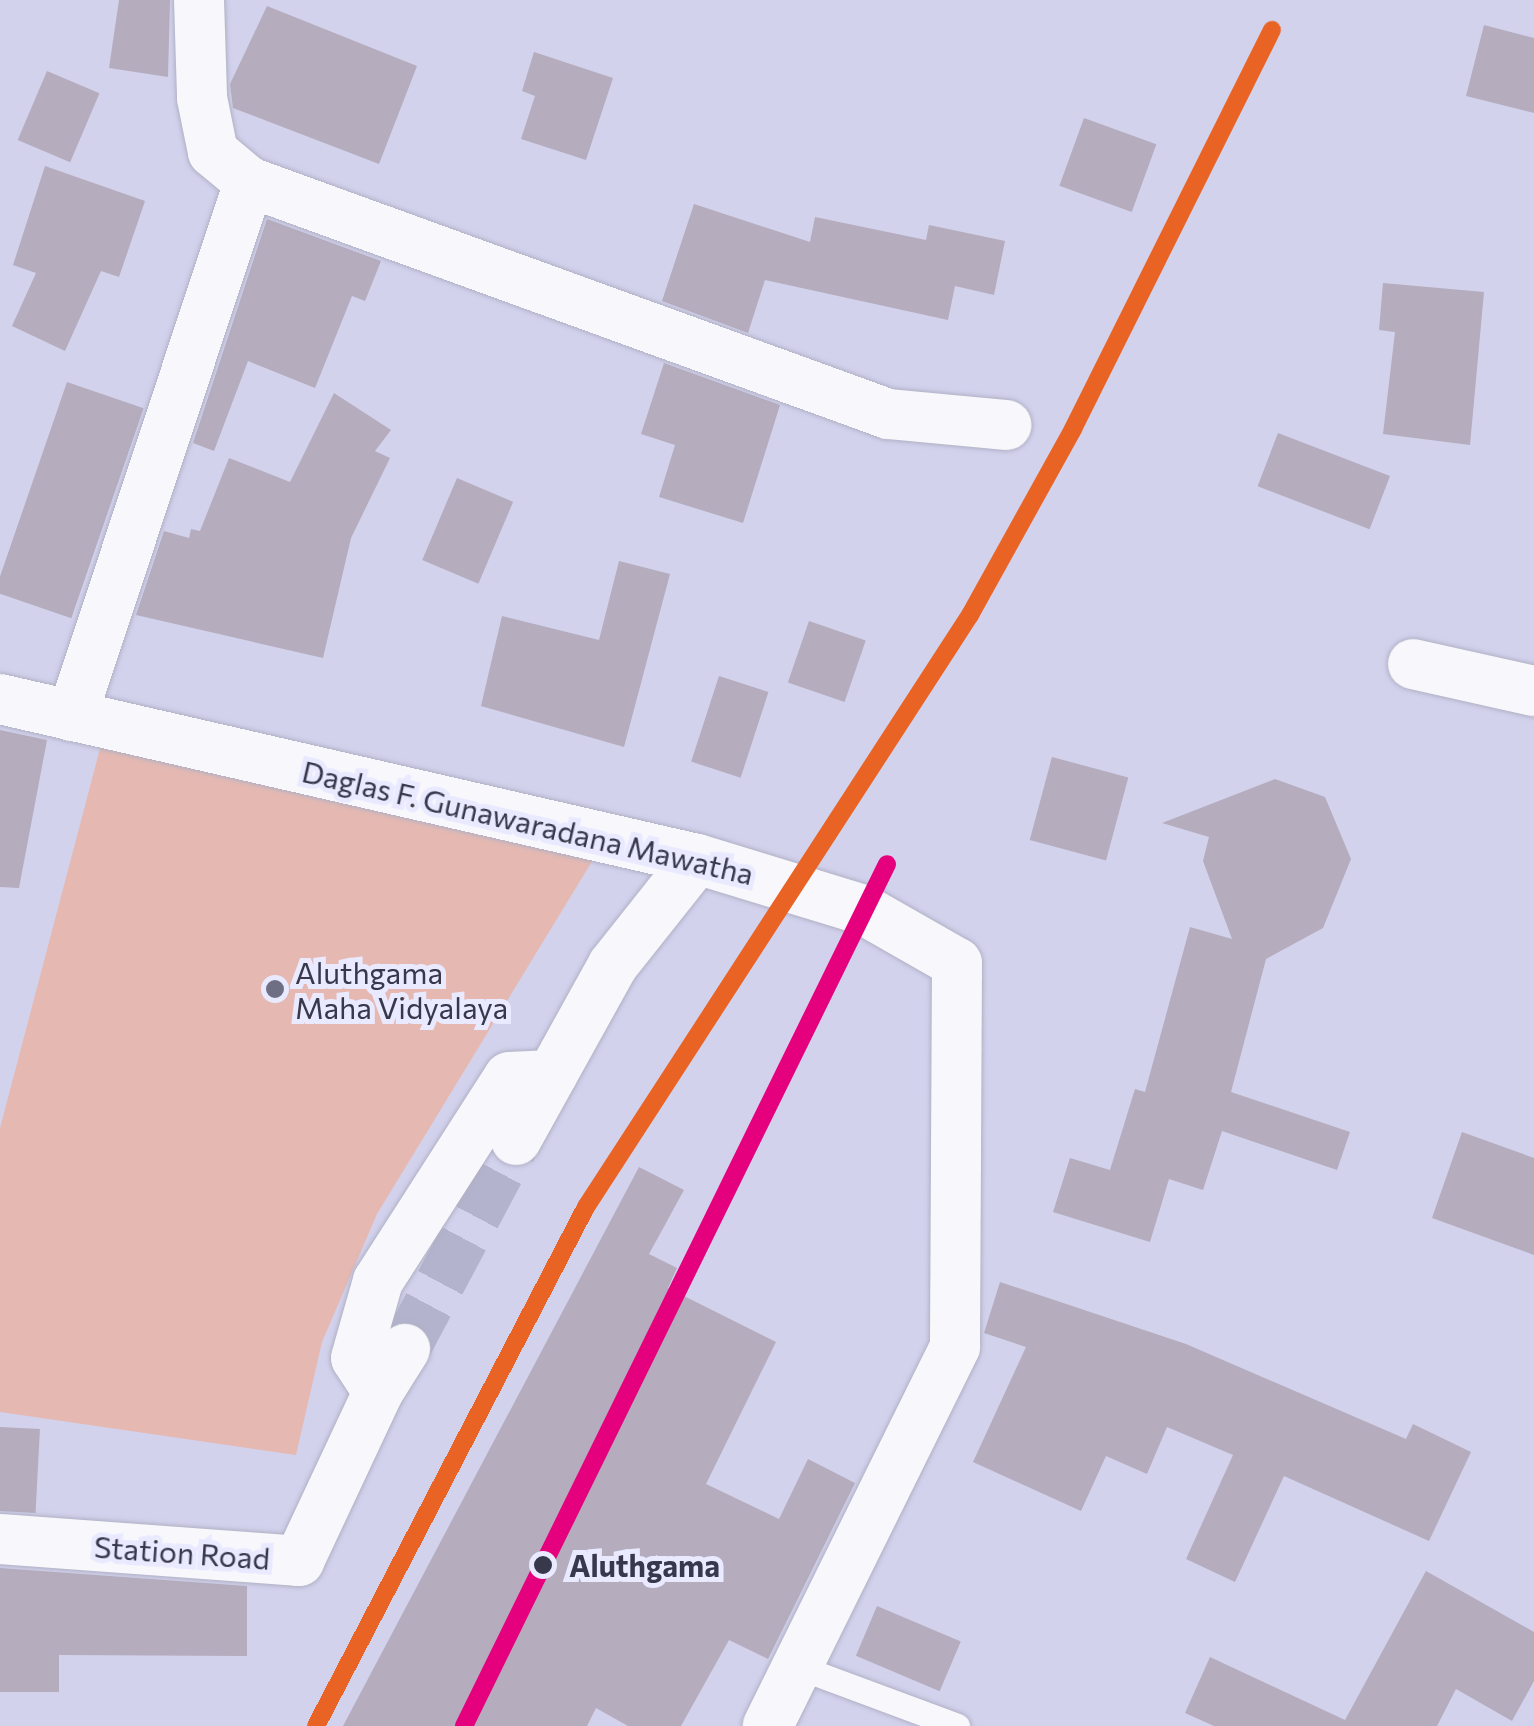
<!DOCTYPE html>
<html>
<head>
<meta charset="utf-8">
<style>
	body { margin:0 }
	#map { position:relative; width:1534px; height:1726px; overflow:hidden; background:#d2d2ed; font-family:Commissioner,sans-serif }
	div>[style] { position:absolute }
	.green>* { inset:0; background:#e5b9b2 }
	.building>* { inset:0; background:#b5acbd; transform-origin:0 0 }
	.minor-tunnel>* { height:50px; margin-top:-25px; transform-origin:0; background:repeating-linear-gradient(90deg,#b3b3cd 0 50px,transparent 0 75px) }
	.roads { filter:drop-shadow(0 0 2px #b0b0c5) drop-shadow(0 0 2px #b0b0c5) }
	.service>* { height:25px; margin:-12.5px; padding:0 12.5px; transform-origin:12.5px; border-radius:12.5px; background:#f8f8fc }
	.minor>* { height:50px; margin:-25px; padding:0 25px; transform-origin:25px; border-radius:25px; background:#f8f8fc }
	.rail>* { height:8px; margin-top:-4px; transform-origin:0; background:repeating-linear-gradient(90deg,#c0c0c8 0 18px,transparent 0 36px) }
	.rail-1>* { height:18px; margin:-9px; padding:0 9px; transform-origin:9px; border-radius:9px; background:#e96324 }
	.rail-2>* { height:18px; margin:-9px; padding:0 9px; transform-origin:9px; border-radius:9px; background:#e5007d }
	.dots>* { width:28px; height:28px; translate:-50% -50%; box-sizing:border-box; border:5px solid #e9eaff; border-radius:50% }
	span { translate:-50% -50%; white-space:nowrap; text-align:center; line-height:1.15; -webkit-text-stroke:10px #e9eaff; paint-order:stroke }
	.street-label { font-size:30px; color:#38384c }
	.poi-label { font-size:30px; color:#38384c }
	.left { translate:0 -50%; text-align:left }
	.stop-label { font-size:30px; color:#38384c; font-weight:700 }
</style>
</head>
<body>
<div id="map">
	<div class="green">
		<i style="clip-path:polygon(102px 741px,599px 850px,377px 1214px,322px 1342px,296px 1455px,0 1412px,0 1128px)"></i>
	</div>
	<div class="building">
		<i style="clip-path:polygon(119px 0,170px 0,168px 77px,109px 68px)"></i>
		<i style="clip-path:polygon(267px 6px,417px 66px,379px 164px,233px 108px,230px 84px)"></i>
		<i style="clip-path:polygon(1484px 25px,1534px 38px,1534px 113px,1466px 96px)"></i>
		<i style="clip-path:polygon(534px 52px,613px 78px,586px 160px,521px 139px,535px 96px,522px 91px)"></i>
		<i style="left:47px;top:71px;width:57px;height:75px;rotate:23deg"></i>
		<i style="left:1084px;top:118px;width:77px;height:72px;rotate:20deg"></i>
		<i style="clip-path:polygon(45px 166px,145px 201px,119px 277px,101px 271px,65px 351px,12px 326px,36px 273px,13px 265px)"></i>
		<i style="clip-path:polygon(694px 204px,810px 242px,815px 217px,926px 240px,929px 225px,1005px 241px,994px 295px,955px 286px,948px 320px,765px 280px,748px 333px,662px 301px)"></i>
		<i style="clip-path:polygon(267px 219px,381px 261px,365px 301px,352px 296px,315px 388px,248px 361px,214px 451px,193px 443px)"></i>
		<i style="clip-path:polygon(1383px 283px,1484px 292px,1470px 445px,1383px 434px,1395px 332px,1379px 330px)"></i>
		<i style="clip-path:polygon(664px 363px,780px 405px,743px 523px,659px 497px,675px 445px,641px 434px)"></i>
		<i style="left:67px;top:382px;width:81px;height:222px;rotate:19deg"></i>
		<i style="clip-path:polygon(334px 393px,391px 430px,375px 451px,390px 458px,351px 538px,323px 658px,136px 615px,164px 531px,189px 538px,191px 529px,200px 531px,229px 458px,290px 482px)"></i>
		<i style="left:1278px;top:433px;width:120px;height:57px;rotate:21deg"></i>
		<i style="left:457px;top:478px;width:61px;height:89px;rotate:23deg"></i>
		<i style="clip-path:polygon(619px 561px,670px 574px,624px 747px,481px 706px,502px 616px,599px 640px)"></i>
		<i style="left:809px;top:621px;width:60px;height:65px;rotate:19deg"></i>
		<i style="left:719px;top:676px;width:52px;height:90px;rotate:18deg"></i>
		<i style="clip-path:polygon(0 730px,47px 740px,19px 888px,0 887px)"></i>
		<i style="left:1052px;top:757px;width:79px;height:86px;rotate:15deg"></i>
		<i style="clip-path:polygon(1275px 779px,1325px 797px,1351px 859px,1323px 928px,1266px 959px,1231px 1092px,1350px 1132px,1337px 1170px,1222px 1131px,1203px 1190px,1169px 1179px,1150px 1242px,1053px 1212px,1070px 1158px,1110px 1170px,1135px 1089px,1145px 1092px,1190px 927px,1232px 939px,1203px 861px,1209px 837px,1162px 823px)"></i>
		<i style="clip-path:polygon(1462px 1132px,1534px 1158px,1534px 1255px,1432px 1218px)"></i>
		<i style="clip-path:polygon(639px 1167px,684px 1190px,649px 1254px,677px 1268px,668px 1288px,776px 1342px,706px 1484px,779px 1519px,808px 1459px,855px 1483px,768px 1659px,729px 1640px,681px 1726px,628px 1726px,596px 1708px,587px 1726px,343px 1726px)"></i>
		<i style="clip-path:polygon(1000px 1282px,1186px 1344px,1406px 1439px,1413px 1424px,1471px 1452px,1429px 1541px,1284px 1476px,1235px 1582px,1186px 1559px,1233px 1455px,1167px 1427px,1147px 1474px,1106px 1456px,1081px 1511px,973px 1462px,1026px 1347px,984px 1333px)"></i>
		<i style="left:0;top:1427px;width:40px;height:84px;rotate:3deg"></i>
		<i style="clip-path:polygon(0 1568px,247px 1586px,247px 1656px,59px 1655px,59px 1692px,0 1692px)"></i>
		<i style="clip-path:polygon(1426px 1571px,1534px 1632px,1534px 1681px,1512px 1721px,1456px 1689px,1437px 1726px,1214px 1726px,1185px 1713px,1210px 1657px,1345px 1720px)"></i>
		<i style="left:877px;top:1606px;width:91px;height:54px;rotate:23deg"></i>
	</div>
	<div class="minor-tunnel">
		<i style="left:405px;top:1349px;width:237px;rotate:-62deg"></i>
	</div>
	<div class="roads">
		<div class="service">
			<i style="left:796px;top:1666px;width:172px;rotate:20.4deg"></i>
		</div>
		<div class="minor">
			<i style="left:199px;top:0;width:98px;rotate:88.2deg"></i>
			<i style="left:202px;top:98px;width:55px;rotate:78.5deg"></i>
			<i style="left:213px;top:152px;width:47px;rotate:39.8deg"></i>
			<i style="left:249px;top:182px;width:680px;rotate:19.95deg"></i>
			<i style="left:888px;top:414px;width:119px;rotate:5.3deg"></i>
			<i style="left:1413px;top:664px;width:124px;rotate:12.6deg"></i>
			<i style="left:0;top:699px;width:715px;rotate:12.93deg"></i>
			<i style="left:697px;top:859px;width:175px;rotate:17deg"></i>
			<i style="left:864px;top:910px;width:107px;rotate:29.7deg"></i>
			<i style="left:957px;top:963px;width:384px;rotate:90.3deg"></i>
			<i style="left:955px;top:1347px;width:423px;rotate:116.3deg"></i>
			<i style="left:72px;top:716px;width:563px;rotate:-71.66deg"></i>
			<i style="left:516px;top:1140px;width:200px;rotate:-61deg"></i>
			<i style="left:613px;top:965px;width:135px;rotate:-51.6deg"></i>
			<i style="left:378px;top:1392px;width:51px;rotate:-57.9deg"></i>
			<i style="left:0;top:1539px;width:300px;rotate:4.2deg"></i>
			<i style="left:299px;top:1561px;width:187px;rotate:-64.9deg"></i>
			<i style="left:378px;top:1392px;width:40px;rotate:-122.9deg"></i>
			<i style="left:356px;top:1358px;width:80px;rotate:-74.1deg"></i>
			<i style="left:378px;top:1281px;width:242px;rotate:-57.3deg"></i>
			<i style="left:509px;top:1077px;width:43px;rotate:-2.7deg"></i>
		</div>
	</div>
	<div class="rail">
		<i style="left:316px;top:1726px;width:585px;rotate:-62.52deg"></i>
		<i style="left:586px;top:1207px;width:706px;rotate:-57.03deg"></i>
		<i style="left:970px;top:615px;width:213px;rotate:-61deg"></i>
		<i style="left:1073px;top:429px;width:446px;rotate:-63.5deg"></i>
	</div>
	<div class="rail-1">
		<i style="left:316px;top:1726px;width:585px;rotate:-62.52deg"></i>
		<i style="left:586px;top:1207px;width:706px;rotate:-57.03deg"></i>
		<i style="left:970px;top:615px;width:213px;rotate:-61deg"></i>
		<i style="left:1073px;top:429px;width:446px;rotate:-63.5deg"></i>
	</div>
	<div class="rail-2">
		<i style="left:464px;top:1726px;width:960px;rotate:-63.86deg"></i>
	</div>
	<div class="dots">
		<i style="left:275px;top:989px;background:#6e6e84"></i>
		<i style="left:543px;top:1565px;background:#38384c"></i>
	</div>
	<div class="street-label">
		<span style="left:528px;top:822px;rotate:13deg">Daglas F. Gunawaradana Mawatha</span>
		<span style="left:182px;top:1552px;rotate:4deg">Station Road</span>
	</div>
	<div class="poi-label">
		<span class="left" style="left:295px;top:989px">Aluthgama<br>Maha Vidyalaya</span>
	</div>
	<div class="stop-label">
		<span class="left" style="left:569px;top:1565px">Aluthgama</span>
	</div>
</div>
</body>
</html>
